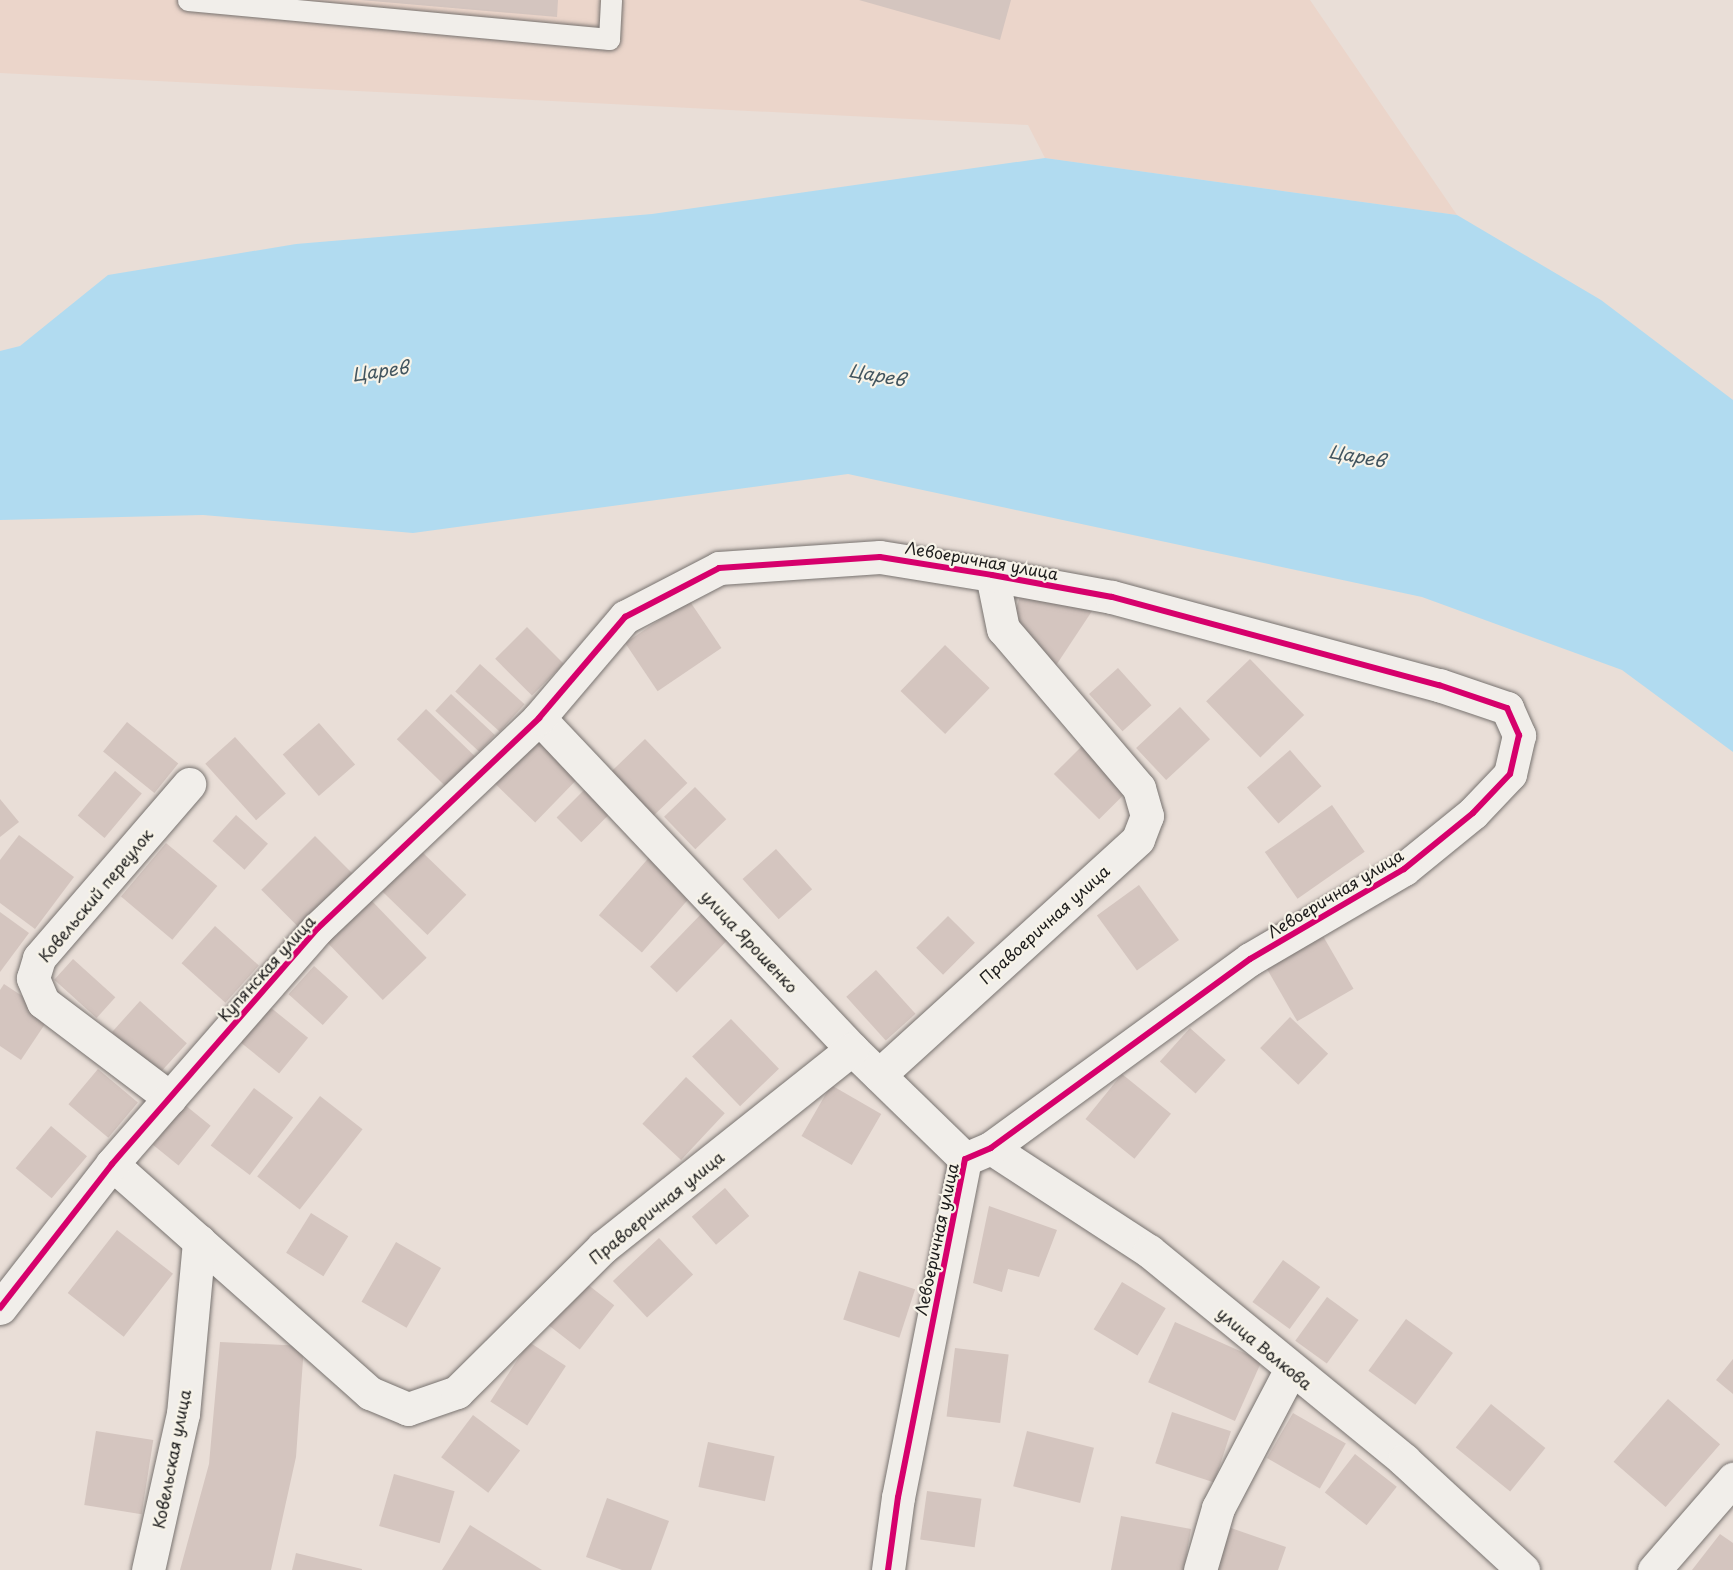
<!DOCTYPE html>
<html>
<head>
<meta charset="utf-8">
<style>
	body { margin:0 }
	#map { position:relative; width:1733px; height:1570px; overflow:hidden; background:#e9ded7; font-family:"Playpen Sans",sans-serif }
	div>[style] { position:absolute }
	.built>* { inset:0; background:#ebd5ca }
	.water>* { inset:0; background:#b1dbf0 }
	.building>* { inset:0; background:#d4c5bf; transform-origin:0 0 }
	.roads { filter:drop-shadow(0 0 2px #787370) drop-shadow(0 0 2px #787370) }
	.service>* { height:21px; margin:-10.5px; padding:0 10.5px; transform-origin:10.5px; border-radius:10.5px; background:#f1eeea }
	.minor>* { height:33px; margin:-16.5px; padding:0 16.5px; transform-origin:16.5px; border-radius:16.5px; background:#f1eeea }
	.cycleway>* { height:6px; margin:-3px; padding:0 3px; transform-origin:3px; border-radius:3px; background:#d6006c }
	span { translate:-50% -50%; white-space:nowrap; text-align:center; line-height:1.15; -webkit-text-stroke:4.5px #f7f3e8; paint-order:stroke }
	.street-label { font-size:16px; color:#1c1c1c }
	.water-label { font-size:18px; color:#42555f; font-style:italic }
</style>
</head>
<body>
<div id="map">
	<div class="built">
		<i style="clip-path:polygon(0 0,1310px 0,1457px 215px,1045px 158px,1028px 125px,0 73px)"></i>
	</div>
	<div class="water">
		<i style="clip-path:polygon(1045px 158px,1457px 215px,1601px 300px,1733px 400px,1733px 752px,1622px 670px,1422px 597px,848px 474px,413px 533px,203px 515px,0 520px,0 351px,20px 346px,108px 275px,296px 244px,652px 214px)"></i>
	</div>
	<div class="building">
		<i style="clip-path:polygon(360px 0,558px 0,557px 17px)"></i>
		<i style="clip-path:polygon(859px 0,1011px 0,1000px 40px)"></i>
		<i style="clip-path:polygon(1022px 591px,1096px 605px,1051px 673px,1010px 626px)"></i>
		<i style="left:689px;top:600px;width:58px;height:77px;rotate:56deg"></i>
		<i style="left:527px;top:627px;width:52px;height:45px;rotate:45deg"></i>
		<i style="left:945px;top:645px;width:62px;height:64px;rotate:44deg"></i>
		<i style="left:1250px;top:659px;width:78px;height:61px;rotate:46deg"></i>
		<i style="left:480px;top:664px;width:60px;height:37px;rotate:42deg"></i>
		<i style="left:1118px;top:668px;width:50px;height:39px;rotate:48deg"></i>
		<i style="left:451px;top:694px;width:60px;height:23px;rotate:43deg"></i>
		<i style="left:1180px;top:707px;width:44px;height:60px;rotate:47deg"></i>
		<i style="left:426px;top:709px;width:68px;height:42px;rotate:44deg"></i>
		<i style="left:127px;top:722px;width:66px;height:38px;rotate:39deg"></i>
		<i style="left:319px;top:723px;width:55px;height:48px;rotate:49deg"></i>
		<i style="left:235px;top:737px;width:76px;height:40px;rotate:48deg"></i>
		<i style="left:538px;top:739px;width:56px;height:62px;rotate:44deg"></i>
		<i style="left:645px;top:739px;width:61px;height:53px;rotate:46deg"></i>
		<i style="left:1085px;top:743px;width:64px;height:44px;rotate:45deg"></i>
		<i style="left:1290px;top:750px;width:48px;height:57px;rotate:49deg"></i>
		<i style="left:115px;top:771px;width:35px;height:58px;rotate:40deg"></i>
		<i style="left:587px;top:787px;width:35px;height:43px;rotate:45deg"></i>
		<i style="left:695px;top:787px;width:45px;height:43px;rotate:46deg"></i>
		<i style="clip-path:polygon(0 799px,19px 822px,0 837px)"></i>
		<i style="left:1332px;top:805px;width:57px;height:82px;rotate:55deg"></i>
		<i style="left:236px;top:815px;width:43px;height:35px;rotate:42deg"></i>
		<i style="clip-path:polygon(19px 835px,74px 877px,35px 929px,0 903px,0 860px)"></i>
		<i style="left:315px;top:836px;width:54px;height:76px;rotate:45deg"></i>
		<i style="left:166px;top:843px;width:67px;height:70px;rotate:40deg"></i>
		<i style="left:776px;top:849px;width:54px;height:45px;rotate:48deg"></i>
		<i style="left:421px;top:851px;width:63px;height:56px;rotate:44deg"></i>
		<i style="left:652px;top:854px;width:57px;height:81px;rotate:41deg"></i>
		<i style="left:1139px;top:885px;width:68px;height:52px;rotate:54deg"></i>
		<i style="left:369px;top:898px;width:83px;height:61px;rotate:46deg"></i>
		<i style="left:705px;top:910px;width:37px;height:79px;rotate:44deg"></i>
		<i style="clip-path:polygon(0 912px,29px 933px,0 972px)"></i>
		<i style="left:948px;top:916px;width:38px;height:45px;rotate:45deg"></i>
		<i style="left:215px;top:926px;width:59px;height:50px;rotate:42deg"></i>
		<i style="left:1323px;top:936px;width:61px;height:65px;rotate:60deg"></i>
		<i style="left:73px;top:959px;width:57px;height:28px;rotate:42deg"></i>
		<i style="left:314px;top:966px;width:46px;height:38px;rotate:42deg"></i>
		<i style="left:876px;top:970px;width:59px;height:40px;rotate:48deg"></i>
		<i style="clip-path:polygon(4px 984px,51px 1015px,21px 1060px,0 1046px,0 990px)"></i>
		<i style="left:140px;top:1001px;width:63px;height:42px;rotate:42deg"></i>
		<i style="left:270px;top:1007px;width:49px;height:46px;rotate:39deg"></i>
		<i style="left:1290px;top:1017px;width:53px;height:43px;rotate:44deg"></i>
		<i style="left:731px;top:1019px;width:69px;height:54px;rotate:46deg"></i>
		<i style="left:1190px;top:1028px;width:48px;height:45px;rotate:42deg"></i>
		<i style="left:98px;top:1069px;width:52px;height:46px;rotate:40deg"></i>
		<i style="left:1122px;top:1074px;width:63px;height:58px;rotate:39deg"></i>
		<i style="left:686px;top:1077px;width:53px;height:64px;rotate:43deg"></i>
		<i style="left:831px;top:1085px;width:58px;height:59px;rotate:30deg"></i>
		<i style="left:254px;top:1088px;width:49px;height:72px;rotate:37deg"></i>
		<i style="left:320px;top:1096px;width:54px;height:102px;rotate:38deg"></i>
		<i style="left:185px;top:1105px;width:33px;height:51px;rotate:39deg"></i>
		<i style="left:51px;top:1126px;width:47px;height:55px;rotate:40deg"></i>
		<i style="left:725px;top:1188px;width:37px;height:44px;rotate:49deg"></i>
		<i style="clip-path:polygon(989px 1206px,1057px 1230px,1039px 1277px,1008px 1269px,1002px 1292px,973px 1283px)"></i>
		<i style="left:311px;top:1213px;width:44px;height:47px;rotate:32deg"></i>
		<i style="left:117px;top:1230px;width:71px;height:80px;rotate:38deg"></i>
		<i style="left:659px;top:1238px;width:50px;height:63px;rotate:47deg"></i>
		<i style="left:396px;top:1242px;width:52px;height:69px;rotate:30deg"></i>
		<i style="left:1283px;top:1260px;width:46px;height:52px;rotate:36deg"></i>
		<i style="left:859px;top:1271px;width:59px;height:51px;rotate:18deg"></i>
		<i style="left:578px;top:1277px;width:46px;height:56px;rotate:38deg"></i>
		<i style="left:1122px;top:1282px;width:51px;height:55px;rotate:31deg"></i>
		<i style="left:1327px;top:1297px;width:39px;height:54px;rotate:36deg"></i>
		<i style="left:1406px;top:1319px;width:58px;height:64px;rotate:36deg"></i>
		<i style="left:1175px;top:1322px;width:95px;height:66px;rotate:24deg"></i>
		<i style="clip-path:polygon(220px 1342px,304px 1346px,296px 1457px,271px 1570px,180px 1570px,209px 1464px)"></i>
		<i style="left:529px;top:1342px;width:44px;height:71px;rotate:33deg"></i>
		<i style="left:955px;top:1348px;width:54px;height:69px;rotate:7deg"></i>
		<i style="clip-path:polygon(1733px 1359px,1733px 1394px,1716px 1380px)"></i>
		<i style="left:1668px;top:1399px;width:69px;height:83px;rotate:41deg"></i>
		<i style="left:1491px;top:1404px;width:70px;height:56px;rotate:39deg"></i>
		<i style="left:1172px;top:1412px;width:62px;height:54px;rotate:18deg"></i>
		<i style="left:1293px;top:1413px;width:61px;height:52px;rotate:30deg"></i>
		<i style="left:473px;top:1415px;width:59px;height:53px;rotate:37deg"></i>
		<i style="left:96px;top:1431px;width:58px;height:75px;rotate:9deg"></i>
		<i style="left:1027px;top:1431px;width:69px;height:57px;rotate:14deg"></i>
		<i style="left:708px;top:1442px;width:68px;height:46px;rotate:12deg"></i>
		<i style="left:1355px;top:1454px;width:53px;height:49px;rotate:38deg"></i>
		<i style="left:394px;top:1474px;width:63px;height:54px;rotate:16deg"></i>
		<i style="left:927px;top:1491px;width:55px;height:49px;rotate:8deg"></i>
		<i style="clip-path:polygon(607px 1498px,669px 1521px,651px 1570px,622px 1570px,586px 1557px)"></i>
		<i style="clip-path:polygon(1121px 1516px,1191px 1529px,1184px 1570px,1111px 1570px)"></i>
		<i style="clip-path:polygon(470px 1525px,542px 1570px,442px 1570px)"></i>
		<i style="clip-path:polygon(1231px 1528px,1286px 1547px,1278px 1570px,1217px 1570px)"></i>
		<i style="clip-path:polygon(1720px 1534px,1733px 1543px,1733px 1570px,1692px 1570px)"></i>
		<i style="clip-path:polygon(296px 1553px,362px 1569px,362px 1570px,292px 1570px)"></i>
	</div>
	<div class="roads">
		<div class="service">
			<i style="left:188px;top:0;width:423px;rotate:5.3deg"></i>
			<i style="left:609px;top:39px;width:39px;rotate:-87deg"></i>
		</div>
		<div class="minor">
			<i style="left:539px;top:718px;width:456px;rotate:46.6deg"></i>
			<i style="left:852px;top:1049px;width:158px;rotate:44.2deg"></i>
			<i style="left:879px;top:1075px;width:350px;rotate:-42.3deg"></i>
			<i style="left:1138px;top:839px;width:25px;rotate:-69deg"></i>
			<i style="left:1147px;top:816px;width:29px;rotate:-106deg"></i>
			<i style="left:1139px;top:788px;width:209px;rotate:-130.5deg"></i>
			<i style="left:1003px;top:629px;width:55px;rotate:-101.5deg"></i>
			<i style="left:170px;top:1098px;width:159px;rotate:-142.9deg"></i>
			<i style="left:43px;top:1002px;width:26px;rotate:-113deg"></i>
			<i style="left:33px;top:978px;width:21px;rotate:-73deg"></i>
			<i style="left:39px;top:958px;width:230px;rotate:-49.2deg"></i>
			<i style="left:991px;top:1148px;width:189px;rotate:33.1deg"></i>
			<i style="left:1149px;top:1251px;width:330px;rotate:39.3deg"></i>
			<i style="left:1404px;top:1460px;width:162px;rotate:42.7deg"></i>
			<i style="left:112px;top:1164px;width:345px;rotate:41.6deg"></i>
			<i style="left:370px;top:1393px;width:41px;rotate:22.8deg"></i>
			<i style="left:408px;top:1409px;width:52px;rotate:-19.1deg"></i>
			<i style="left:457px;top:1392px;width:206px;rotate:-44.8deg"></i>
			<i style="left:603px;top:1247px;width:318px;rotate:-38.5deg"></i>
			<i style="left:0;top:1308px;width:182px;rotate:-52.1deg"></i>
			<i style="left:112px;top:1164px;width:313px;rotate:-48.9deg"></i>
			<i style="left:318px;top:928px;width:305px;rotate:-43.5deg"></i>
			<i style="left:539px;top:718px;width:133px;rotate:-49.6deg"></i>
			<i style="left:625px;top:617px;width:106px;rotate:-27.5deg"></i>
			<i style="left:719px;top:568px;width:161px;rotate:-3.9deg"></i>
			<i style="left:880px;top:557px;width:113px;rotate:9.1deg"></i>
			<i style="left:992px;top:575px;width:122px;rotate:10.4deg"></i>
			<i style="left:1112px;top:597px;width:339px;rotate:15.1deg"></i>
			<i style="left:1439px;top:685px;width:72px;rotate:18.7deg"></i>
			<i style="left:1507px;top:708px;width:30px;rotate:66deg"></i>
			<i style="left:1519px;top:735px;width:40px;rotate:103deg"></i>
			<i style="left:1510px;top:774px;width:54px;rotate:133.5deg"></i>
			<i style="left:1473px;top:813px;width:89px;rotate:140.9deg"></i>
			<i style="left:1404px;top:869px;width:178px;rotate:149.7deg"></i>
			<i style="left:1250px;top:959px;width:321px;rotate:143.9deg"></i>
			<i style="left:991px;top:1148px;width:28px;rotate:157deg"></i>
			<i style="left:965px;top:1159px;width:345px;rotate:101.2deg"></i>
			<i style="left:898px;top:1497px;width:74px;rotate:97.8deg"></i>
			<i style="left:148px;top:1570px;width:160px;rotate:-77.4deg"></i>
			<i style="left:183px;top:1414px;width:174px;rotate:-84.7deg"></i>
			<i style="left:1200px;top:1570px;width:65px;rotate:-73.8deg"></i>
			<i style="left:1218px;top:1508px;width:155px;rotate:-62.3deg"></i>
			<i style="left:1654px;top:1570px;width:121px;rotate:-49deg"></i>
		</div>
	</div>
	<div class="cycleway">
		<i style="left:0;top:1308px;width:182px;rotate:-52.1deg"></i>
		<i style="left:112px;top:1164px;width:313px;rotate:-48.9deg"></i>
		<i style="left:318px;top:928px;width:305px;rotate:-43.5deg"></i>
		<i style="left:539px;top:718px;width:133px;rotate:-49.6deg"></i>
		<i style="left:625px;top:617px;width:106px;rotate:-27.5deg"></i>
		<i style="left:719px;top:568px;width:161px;rotate:-3.9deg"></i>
		<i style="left:880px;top:557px;width:113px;rotate:9.1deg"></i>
		<i style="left:992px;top:575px;width:122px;rotate:10.4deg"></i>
		<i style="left:1112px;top:597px;width:339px;rotate:15.1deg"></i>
		<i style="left:1439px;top:685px;width:72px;rotate:18.7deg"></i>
		<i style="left:1507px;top:708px;width:30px;rotate:66deg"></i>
		<i style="left:1519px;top:735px;width:40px;rotate:103deg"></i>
		<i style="left:1510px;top:774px;width:54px;rotate:133.5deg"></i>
		<i style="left:1473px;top:813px;width:89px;rotate:140.9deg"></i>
		<i style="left:1404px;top:869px;width:178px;rotate:149.7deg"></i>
		<i style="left:1250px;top:959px;width:321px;rotate:143.9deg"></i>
		<i style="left:991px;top:1148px;width:28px;rotate:157deg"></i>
		<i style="left:965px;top:1159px;width:345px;rotate:101.2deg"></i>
		<i style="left:898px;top:1497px;width:74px;rotate:97.8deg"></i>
	</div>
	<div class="street-label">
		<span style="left:982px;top:560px;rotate:10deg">Левоеричная улица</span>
		<span style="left:1335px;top:893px;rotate:-31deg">Левоеричная улица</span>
		<span style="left:95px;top:895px;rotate:-50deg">Ковельский переулок</span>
		<span style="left:1044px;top:924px;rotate:-42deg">Правоеричная улица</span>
		<span style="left:750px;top:941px;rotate:47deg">улица Ярошенко</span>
		<span style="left:266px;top:968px;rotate:-48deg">Купянская улица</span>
		<span style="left:656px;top:1207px;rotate:-39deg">Правоеричная улица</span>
		<span style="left:936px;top:1239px;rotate:-78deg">Левоеричная улица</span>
		<span style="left:1265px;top:1348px;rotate:40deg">улица Волкова</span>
		<span style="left:171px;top:1459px;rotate:-79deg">Ковельская улица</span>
	</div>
	<div class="water-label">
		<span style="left:380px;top:371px;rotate:-8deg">Царев</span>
		<span style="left:877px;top:375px;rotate:10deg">Царев</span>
		<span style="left:1357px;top:456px;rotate:10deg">Царев</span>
	</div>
</div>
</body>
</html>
